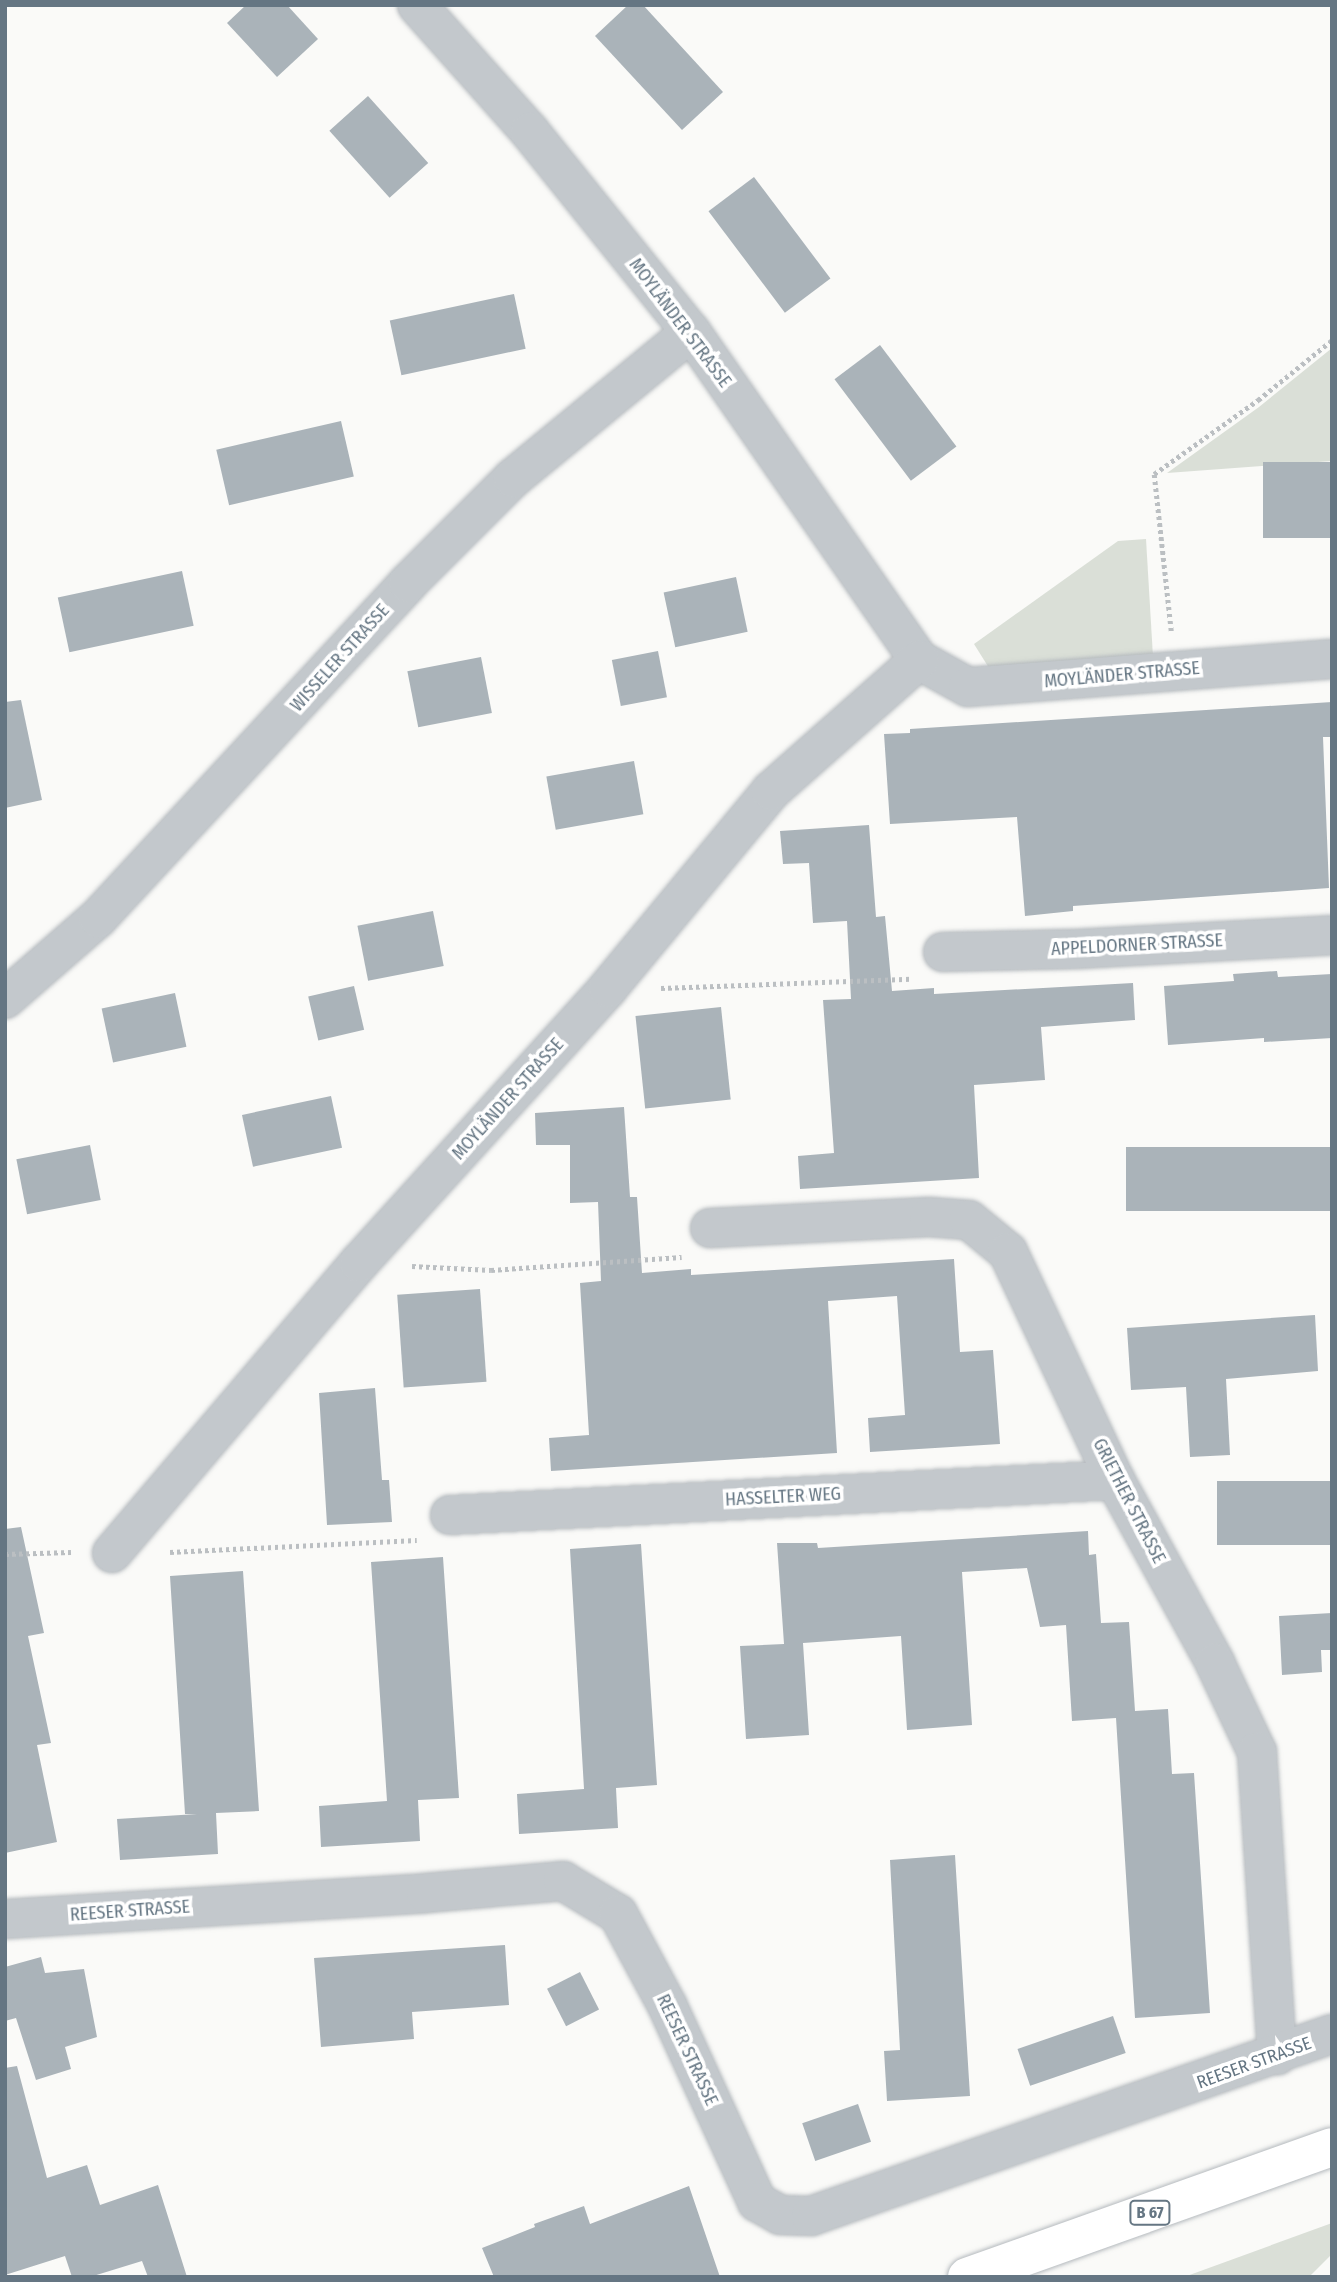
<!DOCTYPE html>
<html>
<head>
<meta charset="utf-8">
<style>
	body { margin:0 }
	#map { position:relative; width:1337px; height:2282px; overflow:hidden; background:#fafaf8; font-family:"Fira Sans Condensed",sans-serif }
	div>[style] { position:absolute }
	.green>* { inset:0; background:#dadfd7 }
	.building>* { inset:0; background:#aab3b9; transform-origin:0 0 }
	.path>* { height:4.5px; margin-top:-2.25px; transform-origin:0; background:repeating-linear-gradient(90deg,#bbbfc2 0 3.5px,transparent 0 7px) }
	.roads { filter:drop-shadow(0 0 2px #b5babe) drop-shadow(0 0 2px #b5babe) }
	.street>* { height:38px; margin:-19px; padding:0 19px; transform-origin:19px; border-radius:19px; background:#c3c8cc }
	.primary>* { height:38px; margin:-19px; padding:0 19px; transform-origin:19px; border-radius:19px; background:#fff }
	span { translate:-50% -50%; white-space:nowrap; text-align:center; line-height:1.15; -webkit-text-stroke:7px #fff; paint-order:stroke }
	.shield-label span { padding:2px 5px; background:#fff; border:2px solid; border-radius:5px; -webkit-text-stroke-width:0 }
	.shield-label { font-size:16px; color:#657683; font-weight:700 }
	.street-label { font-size:18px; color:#657683 }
	.frame { position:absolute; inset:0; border:7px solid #657683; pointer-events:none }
</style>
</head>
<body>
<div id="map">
	<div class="green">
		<i style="clip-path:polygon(1332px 348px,1332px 461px,1167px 473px,1259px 407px)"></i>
		<i style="clip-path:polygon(1146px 539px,1153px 657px,989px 668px,974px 644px,1118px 541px)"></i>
		<i style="clip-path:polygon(1332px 2223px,1332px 2254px,1309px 2277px,1184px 2277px)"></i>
	</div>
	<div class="building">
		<i style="clip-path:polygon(246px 5px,287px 5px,318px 39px,277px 77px,227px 23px)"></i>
		<i style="clip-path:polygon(628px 5px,643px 5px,723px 92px,682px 130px,595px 36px)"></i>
		<i style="left:368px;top:96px;width:90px;height:52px;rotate:48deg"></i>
		<i style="left:754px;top:177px;width:127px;height:57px;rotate:53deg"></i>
		<i style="left:514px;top:294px;width:56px;height:127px;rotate:78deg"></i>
		<i style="left:880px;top:345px;width:127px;height:57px;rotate:53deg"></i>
		<i style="left:341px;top:421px;width:57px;height:128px;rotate:77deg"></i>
		<i style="left:1332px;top:462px;width:76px;height:69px;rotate:90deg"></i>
		<i style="left:182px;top:571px;width:56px;height:127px;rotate:78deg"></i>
		<i style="left:736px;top:577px;width:56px;height:74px;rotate:78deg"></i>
		<i style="left:658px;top:651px;width:47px;height:47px;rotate:79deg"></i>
		<i style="left:481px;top:657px;width:57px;height:75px;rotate:79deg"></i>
		<i style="clip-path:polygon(21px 700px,42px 800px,5px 808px,5px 702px)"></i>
		<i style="clip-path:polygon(1332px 702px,1332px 737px,1323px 737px,1329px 888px,1073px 906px,1073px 911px,1025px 916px,1017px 817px,890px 824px,884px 734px,910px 733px,910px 729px)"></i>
		<i style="left:634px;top:761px;width:54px;height:89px;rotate:80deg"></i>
		<i style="clip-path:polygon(869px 825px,876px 917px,885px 916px,892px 991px,934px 988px,934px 994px,1133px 983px,1135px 1020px,1041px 1027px,1045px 1080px,974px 1085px,979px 1178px,800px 1189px,798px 1156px,834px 1153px,823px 1000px,851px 999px,847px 921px,813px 923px,809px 863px,783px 864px,780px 831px)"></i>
		<i style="left:433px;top:911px;width:56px;height:77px;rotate:79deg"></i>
		<i style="clip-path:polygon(1277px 971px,1278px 977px,1332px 974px,1332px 1038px,1264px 1042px,1264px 1038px,1168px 1045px,1164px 986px,1234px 981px,1233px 974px)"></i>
		<i style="left:354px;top:986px;width:45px;height:47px;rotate:77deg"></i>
		<i style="left:175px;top:993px;width:55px;height:75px;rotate:78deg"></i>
		<i style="left:721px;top:1007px;width:93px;height:86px;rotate:84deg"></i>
		<i style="left:331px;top:1096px;width:53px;height:91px;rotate:78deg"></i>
		<i style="clip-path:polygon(624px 1107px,630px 1197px,637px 1197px,642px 1273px,691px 1269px,691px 1275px,954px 1259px,960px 1352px,993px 1350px,1000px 1444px,870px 1452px,868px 1418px,905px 1415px,897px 1296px,828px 1301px,837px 1453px,551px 1471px,549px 1438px,589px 1435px,580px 1283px,601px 1281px,598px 1202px,570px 1203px,570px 1145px,536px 1145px,535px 1113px)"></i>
		<i style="left:90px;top:1145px;width:56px;height:75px;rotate:79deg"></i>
		<i style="left:1332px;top:1147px;width:64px;height:206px;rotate:90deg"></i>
		<i style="left:480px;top:1289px;width:93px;height:83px;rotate:86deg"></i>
		<i style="clip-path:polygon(1315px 1315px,1318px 1371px,1226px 1379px,1230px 1455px,1190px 1457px,1186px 1387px,1131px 1390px,1127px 1328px)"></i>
		<i style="clip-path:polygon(375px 1388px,382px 1480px,389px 1480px,392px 1522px,327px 1525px,319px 1393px)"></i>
		<i style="left:1332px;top:1481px;width:64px;height:115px;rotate:90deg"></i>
		<i style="clip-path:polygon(21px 1527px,44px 1633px,28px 1636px,51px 1743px,37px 1745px,57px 1842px,5px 1853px,5px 1529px)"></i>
		<i style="clip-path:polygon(1088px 1531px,1089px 1555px,1096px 1554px,1101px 1623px,1129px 1622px,1135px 1711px,1168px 1709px,1172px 1774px,1194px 1773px,1210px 2013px,1135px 2018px,1116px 1718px,1072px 1721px,1066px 1625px,1040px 1627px,1027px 1568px,962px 1572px,972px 1725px,907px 1730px,901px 1636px,803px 1643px,809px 1735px,746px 1739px,740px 1646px,784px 1644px,777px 1543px,817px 1543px,818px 1548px)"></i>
		<i style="clip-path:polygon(641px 1544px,657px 1785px,616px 1788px,618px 1828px,519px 1834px,517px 1794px,584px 1789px,570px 1549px)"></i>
		<i style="clip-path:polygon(443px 1557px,459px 1798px,418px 1800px,420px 1841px,321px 1847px,319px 1806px,387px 1801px,371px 1562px)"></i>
		<i style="clip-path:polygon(243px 1571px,259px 1811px,216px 1813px,218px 1854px,120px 1860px,117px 1819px,197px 1814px,185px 1814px,170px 1576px)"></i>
		<i style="clip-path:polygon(1332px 1613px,1332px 1650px,1321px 1650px,1322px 1672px,1282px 1675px,1279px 1616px)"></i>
		<i style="clip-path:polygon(955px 1855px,970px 2096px,887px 2101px,884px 2051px,900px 2050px,890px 1860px)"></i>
		<i style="clip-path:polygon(505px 1945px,509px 2005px,412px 2012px,414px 2039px,321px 2047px,314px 1958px)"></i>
		<i style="clip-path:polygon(41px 1957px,45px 1973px,84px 1969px,97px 2037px,65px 2047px,71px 2069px,36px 2080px,16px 2018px,5px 2021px,5px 1967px)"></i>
		<i style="left:580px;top:1972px;width:42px;height:37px;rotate:63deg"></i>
		<i style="left:1113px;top:2016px;width:39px;height:101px;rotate:71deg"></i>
		<i style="clip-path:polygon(17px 2066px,47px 2178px,87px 2165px,100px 2205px,158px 2185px,187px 2277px,148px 2277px,142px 2261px,90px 2277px,72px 2277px,65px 2256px,5px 2275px,5px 2068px)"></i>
		<i style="left:858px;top:2104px;width:40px;height:59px;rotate:71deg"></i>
		<i style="clip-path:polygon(689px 2186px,720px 2277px,494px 2277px,482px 2248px,535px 2227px,534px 2224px,584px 2206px,590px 2224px)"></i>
	</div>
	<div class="path">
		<i style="left:1171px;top:631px;width:158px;rotate:-96.2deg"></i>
		<i style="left:1154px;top:474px;width:128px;rotate:-35.4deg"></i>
		<i style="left:1258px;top:400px;width:95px;rotate:-39deg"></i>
		<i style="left:661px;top:988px;width:250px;rotate:-2.1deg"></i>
		<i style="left:412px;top:1266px;width:79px;rotate:2.9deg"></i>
		<i style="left:491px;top:1270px;width:191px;rotate:-3.9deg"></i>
		<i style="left:170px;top:1552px;width:247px;rotate:-2.8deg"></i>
		<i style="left:5px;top:1554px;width:66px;rotate:-1.7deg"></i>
	</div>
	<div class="roads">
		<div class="street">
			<i style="left:417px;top:5px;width:170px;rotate:48.3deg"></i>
			<i style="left:530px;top:132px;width:257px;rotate:51.2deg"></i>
			<i style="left:691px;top:332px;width:399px;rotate:55.2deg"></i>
			<i style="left:919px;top:660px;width:56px;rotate:28.9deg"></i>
			<i style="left:968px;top:687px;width:365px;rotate:-4.4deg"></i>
			<i style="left:943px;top:952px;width:134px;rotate:-1.3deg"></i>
			<i style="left:1077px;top:949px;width:255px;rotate:-3.1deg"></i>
			<i style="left:5px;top:999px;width:123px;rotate:-41.1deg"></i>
			<i style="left:98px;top:918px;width:456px;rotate:-47.2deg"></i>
			<i style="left:408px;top:583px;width:148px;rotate:-45deg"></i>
			<i style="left:513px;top:478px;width:230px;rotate:-39.4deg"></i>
			<i style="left:710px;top:1228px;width:219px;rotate:-2.9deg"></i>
			<i style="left:929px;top:1217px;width:40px;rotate:4.3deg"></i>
			<i style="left:969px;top:1220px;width:50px;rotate:39.4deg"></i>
			<i style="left:1008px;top:1252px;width:252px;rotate:64.9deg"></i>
			<i style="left:1115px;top:1480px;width:209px;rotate:61.3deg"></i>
			<i style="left:1215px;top:1663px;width:98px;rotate:64.7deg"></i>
			<i style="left:1257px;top:1752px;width:304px;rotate:86.2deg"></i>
			<i style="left:450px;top:1515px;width:666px;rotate:-3.01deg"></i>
			<i style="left:112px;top:1553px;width:381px;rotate:-49.6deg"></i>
			<i style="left:359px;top:1263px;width:371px;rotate:-47.8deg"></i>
			<i style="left:608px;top:988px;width:256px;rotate:-50.4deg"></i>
			<i style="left:771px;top:791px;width:198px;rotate:-41.5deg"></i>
			<i style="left:5px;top:1919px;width:422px;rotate:-3.5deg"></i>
			<i style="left:426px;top:1893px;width:138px;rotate:-5deg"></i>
			<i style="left:563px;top:1881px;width:64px;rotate:31deg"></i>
			<i style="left:618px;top:1914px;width:103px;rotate:61.7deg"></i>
			<i style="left:667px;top:2005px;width:217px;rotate:65.4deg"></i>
			<i style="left:757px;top:2202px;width:26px;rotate:29deg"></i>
			<i style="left:780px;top:2215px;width:31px;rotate:2deg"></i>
			<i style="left:811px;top:2216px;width:552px;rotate:-19.26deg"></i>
		</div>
		<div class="primary">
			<i style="left:967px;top:2277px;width:387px;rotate:-19.6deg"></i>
		</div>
	</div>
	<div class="shield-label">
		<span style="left:1150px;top:2213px">B 67</span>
	</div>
	<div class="street-label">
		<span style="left:680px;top:323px;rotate:53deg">MOYLÄNDER STRASSE</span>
		<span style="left:340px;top:658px;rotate:-48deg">WISSELER STRASSE</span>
		<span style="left:1122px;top:675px;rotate:-5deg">MOYLÄNDER STRASSE</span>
		<span style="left:1137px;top:945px;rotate:-3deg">APPELDORNER STRASSE</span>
		<span style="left:508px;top:1099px;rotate:-48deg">MOYLÄNDER STRASSE</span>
		<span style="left:783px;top:1497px;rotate:-3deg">HASSELTER WEG</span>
		<span style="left:1129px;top:1501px;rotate:63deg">GRIETHER STRASSE</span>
		<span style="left:130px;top:1911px;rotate:-4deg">REESER STRASSE</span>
		<span style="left:687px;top:2050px;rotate:65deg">REESER STRASSE</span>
		<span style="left:1254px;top:2063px;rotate:-20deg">REESER STRASSE</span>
	</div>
	<div class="frame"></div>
</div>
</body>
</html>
